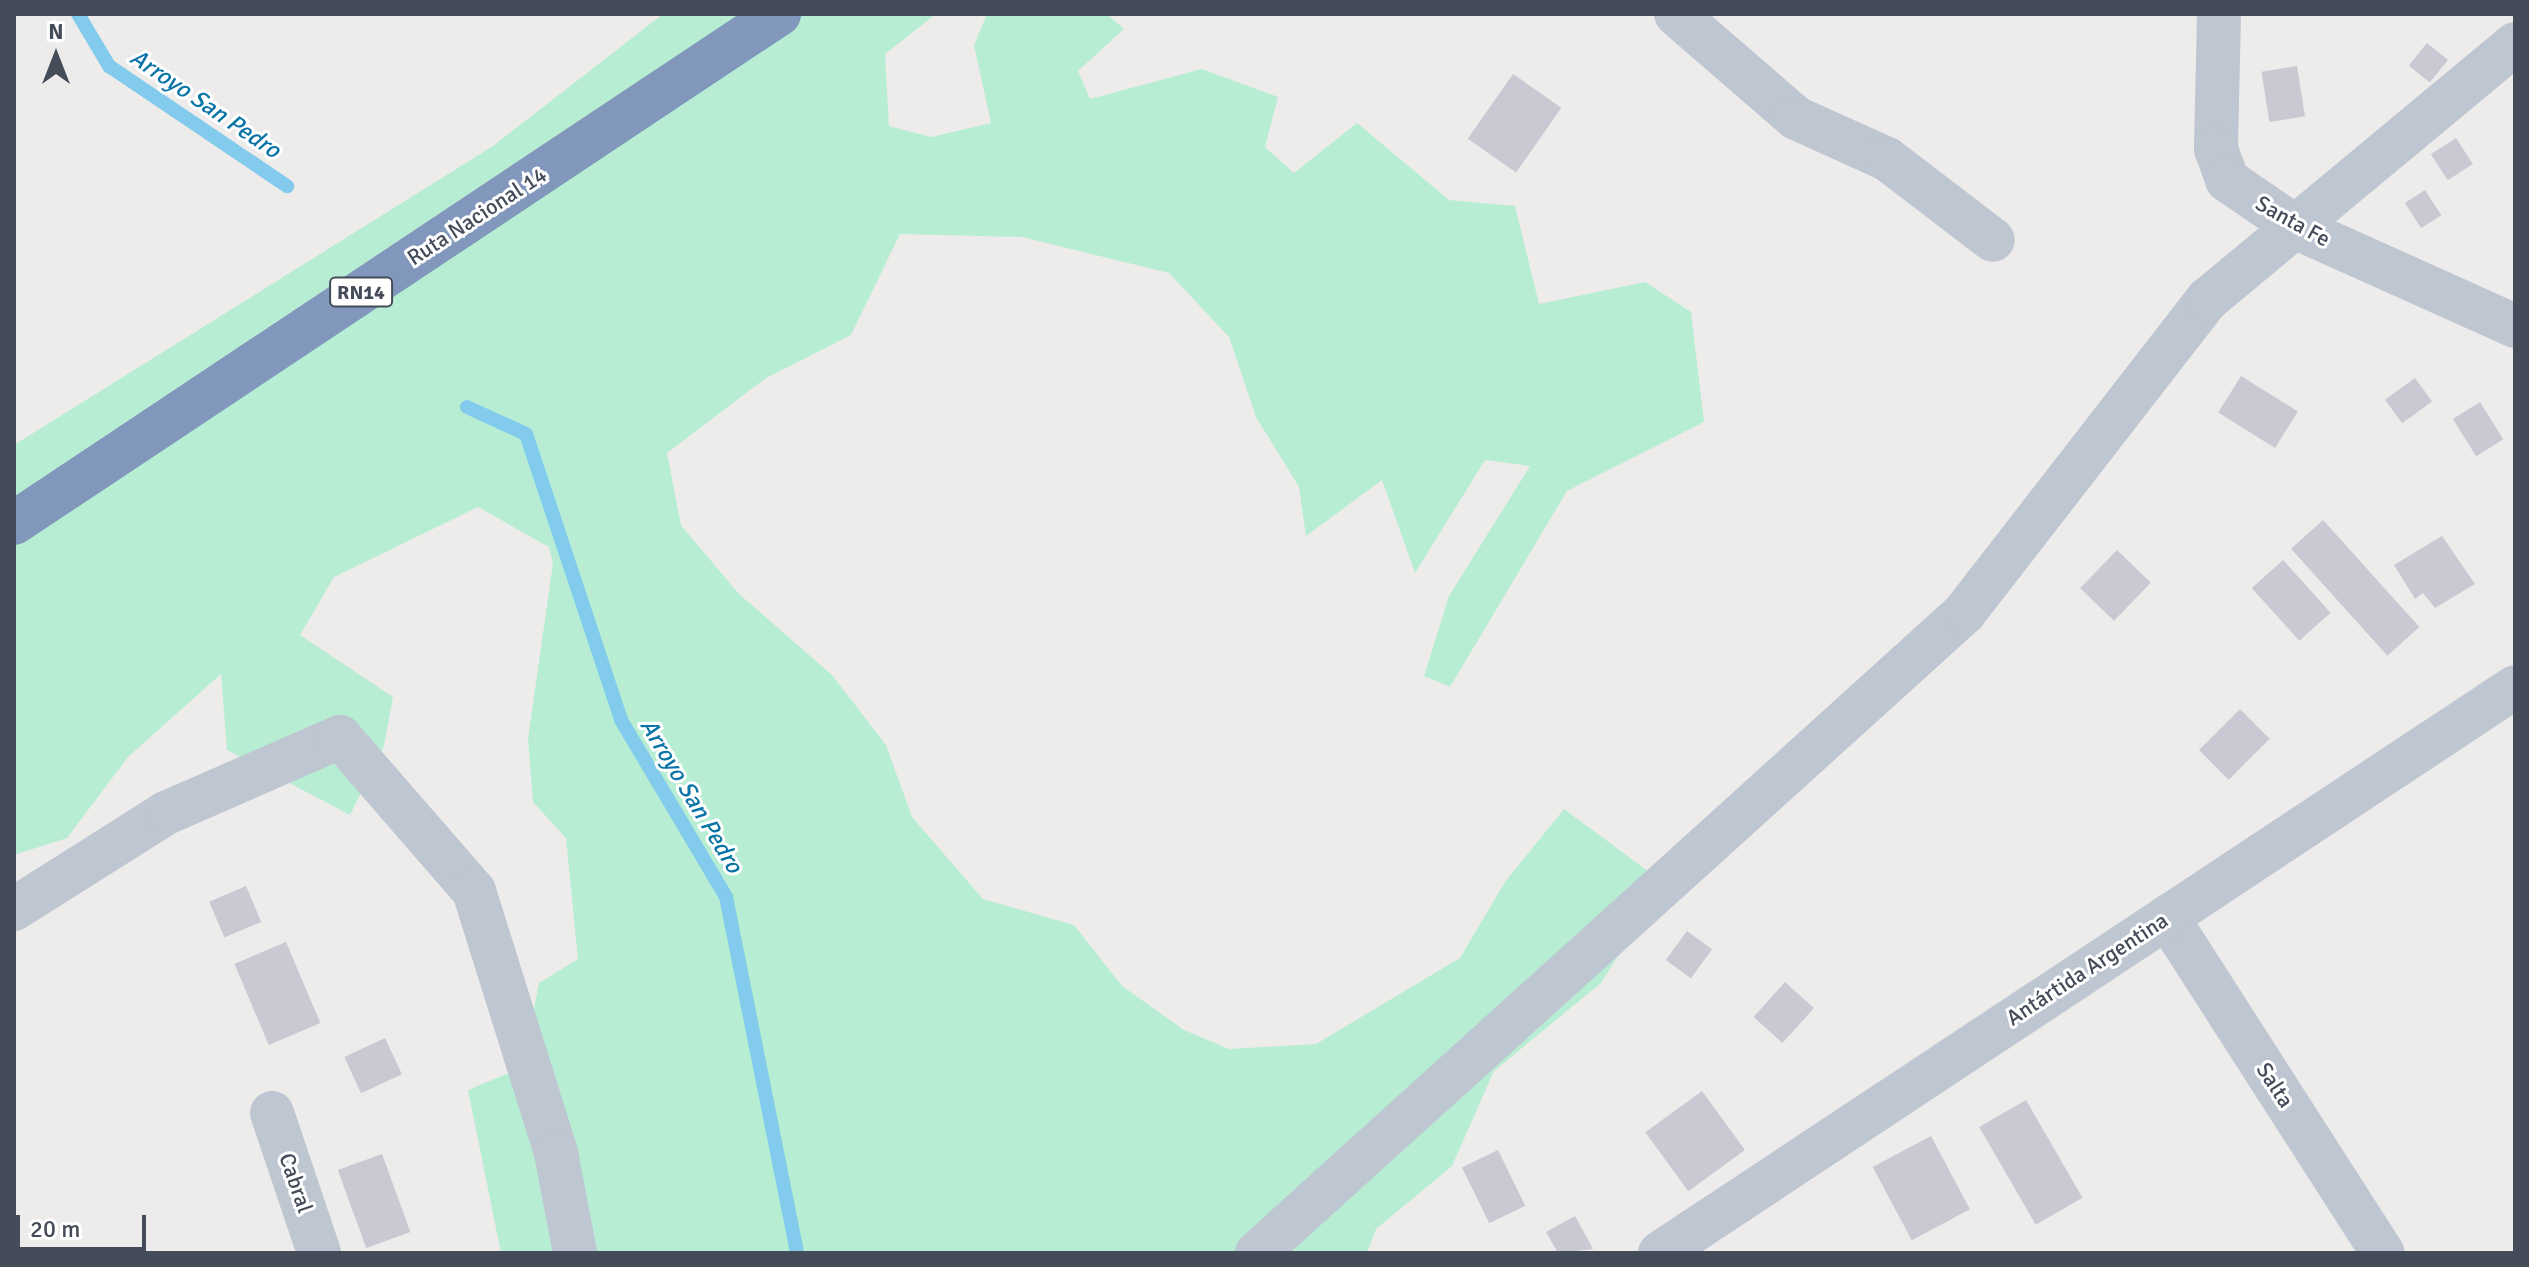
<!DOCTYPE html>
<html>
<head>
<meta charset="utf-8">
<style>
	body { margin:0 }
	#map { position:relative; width:2529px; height:1267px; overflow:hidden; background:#eeebeb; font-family:Signika,sans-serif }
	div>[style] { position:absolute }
	.green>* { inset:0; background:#b7eed3 }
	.stream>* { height:14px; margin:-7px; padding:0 7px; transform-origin:7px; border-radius:7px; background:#83cbec }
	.building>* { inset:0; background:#c8c9d2; transform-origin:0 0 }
	.minor>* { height:44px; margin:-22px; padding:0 22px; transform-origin:22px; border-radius:22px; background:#bec6d2 }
	.highway>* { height:44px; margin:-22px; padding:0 22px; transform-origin:22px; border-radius:22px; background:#8197bc }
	span { translate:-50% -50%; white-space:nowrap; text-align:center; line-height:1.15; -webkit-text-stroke:6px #fff; paint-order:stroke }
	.shield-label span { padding:2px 6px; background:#fff; border:2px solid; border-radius:6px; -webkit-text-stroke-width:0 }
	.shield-label { font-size:20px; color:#444c59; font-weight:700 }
	.street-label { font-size:22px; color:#444c59 }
	.water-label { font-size:24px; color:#0a74a6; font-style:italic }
	.frame { position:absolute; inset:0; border:16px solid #444c59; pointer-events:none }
	.north { position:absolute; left:16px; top:16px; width:80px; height:80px; -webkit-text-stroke:6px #fff; paint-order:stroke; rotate:0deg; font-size:22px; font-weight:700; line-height:32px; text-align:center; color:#444c59 }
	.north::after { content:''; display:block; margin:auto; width:28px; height:36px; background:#444c59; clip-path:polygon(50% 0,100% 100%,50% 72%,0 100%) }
	.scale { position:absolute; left:16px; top:1215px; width:130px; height:36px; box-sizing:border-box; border:4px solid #444c59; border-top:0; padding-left:10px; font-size:24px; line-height:28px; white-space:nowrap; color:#444c59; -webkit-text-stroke:6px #fff; paint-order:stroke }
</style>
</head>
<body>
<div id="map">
	<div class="green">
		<i style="clip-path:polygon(663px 14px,936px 14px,885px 54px,889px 126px,931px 137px,991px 123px,974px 45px,987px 14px,1107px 14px,1124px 29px,1078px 71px,1090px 99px,1202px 69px,1278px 97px,1265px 147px,1294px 173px,1357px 123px,1449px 200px,1515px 206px,1539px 304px,1645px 282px,1691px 312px,1704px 422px,1567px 491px,1450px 687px,1424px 676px,1449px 596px,1530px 466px,1485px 460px,1415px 573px,1382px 480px,1306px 536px,1299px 487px,1256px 417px,1229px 337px,1169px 273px,1022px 237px,900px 234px,851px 335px,766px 378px,667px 453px,681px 525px,738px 593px,832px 675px,886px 745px,912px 817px,983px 899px,1074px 925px,1122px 986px,1184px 1030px,1229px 1049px,1316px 1044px,1460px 958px,1505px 882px,1564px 809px,1664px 883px,1601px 983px,1494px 1071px,1452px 1166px,1376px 1229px,1367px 1253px,501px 1253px,468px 1090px,523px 1067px,539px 983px,578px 959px,566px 838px,533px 802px,528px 739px,553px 563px,549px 547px,478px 507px,334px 577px,300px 635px,393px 697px,384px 746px,350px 815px,227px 750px,221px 674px,128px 757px,67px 838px,14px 855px,14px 445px,493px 146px)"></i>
	</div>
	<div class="stream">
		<i style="left:78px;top:14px;width:61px;rotate:59.2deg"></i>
		<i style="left:109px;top:66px;width:215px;rotate:34deg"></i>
		<i style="left:467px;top:407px;width:65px;rotate:24.6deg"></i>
		<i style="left:526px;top:434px;width:301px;rotate:71.6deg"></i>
		<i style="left:621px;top:720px;width:206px;rotate:59.3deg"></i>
		<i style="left:726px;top:897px;width:363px;rotate:78.7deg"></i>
	</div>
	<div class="building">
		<i style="left:2427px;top:43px;width:27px;height:29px;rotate:39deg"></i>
		<i style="left:2297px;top:66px;width:51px;height:36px;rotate:81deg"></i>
		<i style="left:1513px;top:74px;width:59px;height:79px;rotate:35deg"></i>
		<i style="left:2456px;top:138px;width:31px;height:30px;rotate:57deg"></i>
		<i style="left:2425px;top:190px;width:30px;height:24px;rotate:57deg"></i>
		<i style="left:2241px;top:376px;width:67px;height:43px;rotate:32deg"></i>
		<i style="left:2415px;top:378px;width:29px;height:37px;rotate:54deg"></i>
		<i style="left:2480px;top:402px;width:44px;height:32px;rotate:58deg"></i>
		<i style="left:2323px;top:520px;width:144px;height:43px;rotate:48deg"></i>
		<i style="clip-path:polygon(2442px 536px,2475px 584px,2435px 608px,2423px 593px,2415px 599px,2394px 565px)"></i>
		<i style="left:2117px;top:550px;width:47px;height:53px;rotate:44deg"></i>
		<i style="left:2283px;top:560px;width:71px;height:42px;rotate:48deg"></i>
		<i style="left:2240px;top:709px;width:42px;height:58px;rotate:45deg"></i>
		<i style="left:246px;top:886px;width:39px;height:40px;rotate:67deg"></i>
		<i style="left:1687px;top:931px;width:31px;height:36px;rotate:36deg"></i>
		<i style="left:286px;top:942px;width:88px;height:56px;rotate:67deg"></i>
		<i style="left:1785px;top:982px;width:39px;height:47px;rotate:42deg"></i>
		<i style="left:385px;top:1038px;width:40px;height:45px;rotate:65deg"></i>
		<i style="left:1702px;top:1091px;width:73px;height:70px;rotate:54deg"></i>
		<i style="left:2026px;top:1100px;width:113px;height:54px;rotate:60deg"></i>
		<i style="left:1931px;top:1136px;width:83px;height:66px;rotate:62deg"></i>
		<i style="left:1498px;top:1150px;width:62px;height:40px;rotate:64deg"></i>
		<i style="left:382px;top:1154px;width:83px;height:47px;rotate:70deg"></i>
		<i style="clip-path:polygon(1575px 1216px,1593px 1249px,1558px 1253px,1546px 1232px)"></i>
	</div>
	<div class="minor">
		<i style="left:1676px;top:14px;width:159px;rotate:40.9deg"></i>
		<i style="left:1796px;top:118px;width:100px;rotate:24.3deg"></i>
		<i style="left:1887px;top:159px;width:133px;rotate:37.4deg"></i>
		<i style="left:2219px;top:14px;width:135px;rotate:91.3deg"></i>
		<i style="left:2216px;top:149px;width:33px;rotate:70deg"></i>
		<i style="left:2227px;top:180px;width:85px;rotate:34.4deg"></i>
		<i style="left:2297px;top:228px;width:239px;rotate:24.2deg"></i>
		<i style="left:14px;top:909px;width:180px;rotate:-32.3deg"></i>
		<i style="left:166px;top:813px;width:190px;rotate:-23.6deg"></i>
		<i style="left:340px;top:737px;width:204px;rotate:49deg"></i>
		<i style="left:474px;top:891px;width:275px;rotate:72.6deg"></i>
		<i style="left:556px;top:1153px;width:102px;rotate:79.2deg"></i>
		<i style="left:2167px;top:917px;width:399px;rotate:57.3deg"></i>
		<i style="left:272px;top:1113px;width:148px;rotate:71.4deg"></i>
		<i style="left:1257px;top:1253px;width:954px;rotate:-42.15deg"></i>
		<i style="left:1964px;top:613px;width:398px;rotate:-52.2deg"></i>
		<i style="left:2208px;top:299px;width:399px;rotate:-39.7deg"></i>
		<i style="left:1660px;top:1253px;width:1025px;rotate:-33.5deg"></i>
	</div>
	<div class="highway">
		<i style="left:14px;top:523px;width:919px;rotate:-33.64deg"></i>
	</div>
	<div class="shield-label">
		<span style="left:361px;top:292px">RN14</span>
	</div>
	<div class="street-label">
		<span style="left:477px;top:216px;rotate:-33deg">Ruta Nacional 14</span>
		<span style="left:2293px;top:221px;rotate:29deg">Santa Fe</span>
		<span style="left:2087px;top:969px;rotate:-33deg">Antártida Argentina</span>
		<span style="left:2275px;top:1085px;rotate:57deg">Salta</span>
		<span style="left:296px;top:1183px;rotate:71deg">Cabral</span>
	</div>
	<div class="water-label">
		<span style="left:205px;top:104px;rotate:34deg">Arroyo San Pedro</span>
		<span style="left:691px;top:796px;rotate:59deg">Arroyo San Pedro</span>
	</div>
	<div class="frame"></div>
	<div class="north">N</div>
	<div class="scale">20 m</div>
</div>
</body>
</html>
